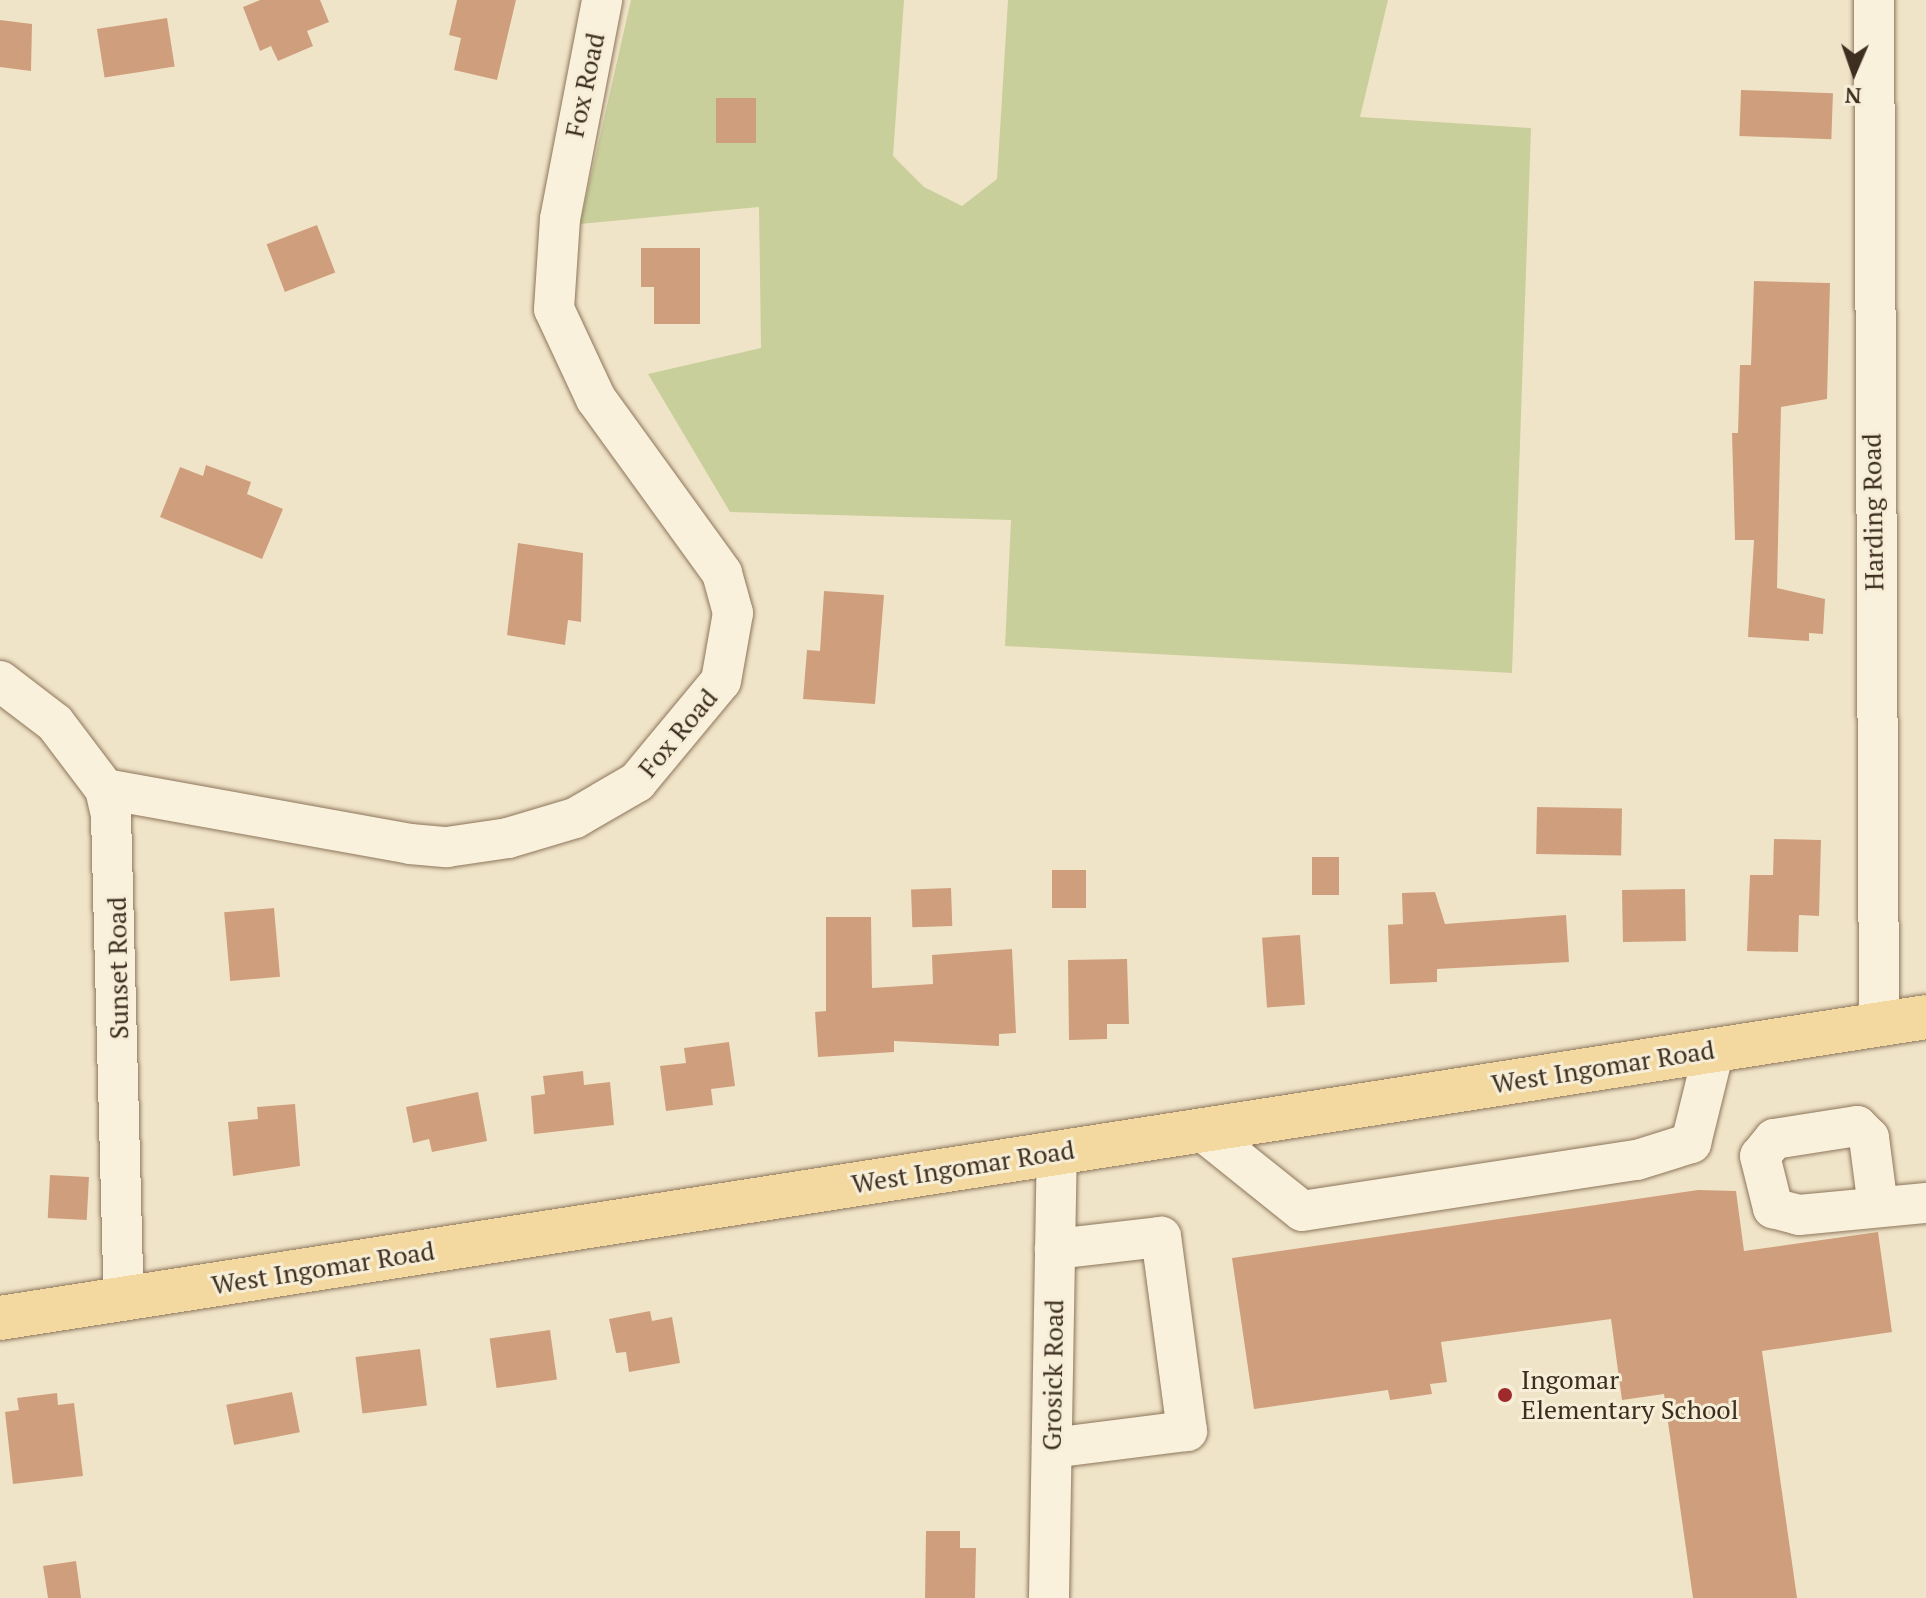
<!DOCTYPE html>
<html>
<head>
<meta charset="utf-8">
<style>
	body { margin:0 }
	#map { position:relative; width:1926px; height:1598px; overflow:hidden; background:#f0e4c8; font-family:"PT Serif",serif }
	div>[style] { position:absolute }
	.green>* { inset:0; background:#c9cf9b }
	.building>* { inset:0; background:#cf9f7d; transform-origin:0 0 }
	.roads { filter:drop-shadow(0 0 2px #8d765c) drop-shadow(0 0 2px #8d765c) }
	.minor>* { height:40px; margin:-20px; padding:0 20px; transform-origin:20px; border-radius:20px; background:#faf1dc }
	.major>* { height:44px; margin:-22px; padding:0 22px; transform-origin:22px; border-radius:22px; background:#f3d9a0 }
	.dots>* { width:22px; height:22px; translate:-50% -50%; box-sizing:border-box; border:4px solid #f7eed8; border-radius:50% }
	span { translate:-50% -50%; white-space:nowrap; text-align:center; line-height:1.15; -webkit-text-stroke:6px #f7eed8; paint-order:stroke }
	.street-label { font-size:26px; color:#3d2e20 }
	.poi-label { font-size:26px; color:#3d2e20 }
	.left { translate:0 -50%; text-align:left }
	.north { position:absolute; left:1814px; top:32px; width:80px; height:80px; -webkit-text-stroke:6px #f7eed8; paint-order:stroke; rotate:182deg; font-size:22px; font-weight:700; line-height:32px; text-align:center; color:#3d2e20 }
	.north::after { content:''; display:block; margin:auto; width:28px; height:36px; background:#3d2e20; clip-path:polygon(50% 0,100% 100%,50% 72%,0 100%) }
</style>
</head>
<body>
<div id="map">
	<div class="green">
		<i style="clip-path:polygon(631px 0,904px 0,893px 156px,924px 187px,962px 206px,997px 179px,1008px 0,1388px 0,1360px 117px,1531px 128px,1512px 673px,1005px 646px,1011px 520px,730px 512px,648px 374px,761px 348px,759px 207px,580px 224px)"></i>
	</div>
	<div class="building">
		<i style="clip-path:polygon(260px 0,320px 0,329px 22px,307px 31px,313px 46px,278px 61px,271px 46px,260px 51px,243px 7px)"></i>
		<i style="clip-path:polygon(457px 0,516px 0,497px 80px,454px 70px,461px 38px,449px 35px)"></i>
		<i style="left:167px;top:18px;width:49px;height:71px;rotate:81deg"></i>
		<i style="clip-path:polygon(0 20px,32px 24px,31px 71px,0 67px)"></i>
		<i style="left:1741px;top:90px;width:92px;height:46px;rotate:2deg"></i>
		<i style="left:716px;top:98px;width:40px;height:45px"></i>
		<i style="left:317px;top:225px;width:51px;height:54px;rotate:69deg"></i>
		<i style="clip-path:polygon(641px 248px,700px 248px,700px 324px,654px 324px,654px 287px,641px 287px)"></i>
		<i style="clip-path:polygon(1754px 281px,1830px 283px,1827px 399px,1781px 407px,1777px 588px,1825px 599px,1823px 634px,1809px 633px,1809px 641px,1748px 637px,1754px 540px,1735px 540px,1732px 433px,1738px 433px,1740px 365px,1751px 365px)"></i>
		<i style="clip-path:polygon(206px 465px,251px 482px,247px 494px,283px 509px,262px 559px,160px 517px,180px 467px,203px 476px)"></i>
		<i style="clip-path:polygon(518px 543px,583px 553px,581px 622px,568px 620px,565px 645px,507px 635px)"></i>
		<i style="clip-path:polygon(824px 591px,884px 595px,875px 704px,803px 699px,807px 650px,820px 651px)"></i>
		<i style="left:1537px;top:807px;width:85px;height:47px;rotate:1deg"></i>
		<i style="clip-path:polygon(1774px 839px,1821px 840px,1819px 916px,1799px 915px,1798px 952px,1747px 951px,1750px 875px,1773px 875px)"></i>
		<i style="left:1339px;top:857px;width:38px;height:27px;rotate:90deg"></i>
		<i style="left:1086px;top:870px;width:38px;height:34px;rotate:90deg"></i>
		<i style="left:951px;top:888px;width:38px;height:40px;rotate:88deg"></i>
		<i style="left:1685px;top:889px;width:52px;height:63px;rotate:89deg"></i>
		<i style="clip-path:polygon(1435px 892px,1445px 924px,1566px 915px,1569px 962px,1437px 969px,1437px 982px,1390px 984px,1388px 925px,1403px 924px,1402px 893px)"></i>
		<i style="left:274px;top:908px;width:69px;height:50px;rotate:85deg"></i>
		<i style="clip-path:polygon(826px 917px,871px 917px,872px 988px,933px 984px,932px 955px,1012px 949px,1016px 1033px,999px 1034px,999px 1046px,894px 1041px,894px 1052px,818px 1057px,815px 1012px,826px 1011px)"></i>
		<i style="left:1300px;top:935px;width:70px;height:38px;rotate:86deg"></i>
		<i style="clip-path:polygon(1127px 959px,1129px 1024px,1107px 1024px,1107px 1039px,1069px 1040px,1068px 960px)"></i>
		<i style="clip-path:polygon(729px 1042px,735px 1086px,711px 1089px,713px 1105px,666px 1111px,660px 1066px,686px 1063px,684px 1048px)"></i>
		<i style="clip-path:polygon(583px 1071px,584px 1085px,610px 1082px,614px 1125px,534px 1134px,531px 1096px,545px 1094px,543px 1076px)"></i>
		<i style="clip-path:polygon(478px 1092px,487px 1141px,432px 1152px,429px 1139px,413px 1143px,406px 1107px)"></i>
		<i style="clip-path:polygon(295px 1104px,300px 1166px,233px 1176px,228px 1122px,258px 1119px,257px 1107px)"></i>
		<i style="left:50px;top:1175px;width:39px;height:43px;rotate:3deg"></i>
		<i style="clip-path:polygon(1698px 1190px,1736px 1191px,1744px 1251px,1878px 1232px,1892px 1332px,1762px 1351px,1797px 1598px,1693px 1598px,1664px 1394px,1622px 1400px,1611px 1319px,1441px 1342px,1447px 1382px,1430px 1384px,1432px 1394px,1390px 1400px,1388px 1390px,1254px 1409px,1232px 1258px)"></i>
		<i style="clip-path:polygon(650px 1311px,652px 1321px,672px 1317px,680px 1363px,629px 1372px,626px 1352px,616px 1353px,609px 1319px)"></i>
		<i style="left:550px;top:1330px;width:50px;height:61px;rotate:82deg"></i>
		<i style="left:420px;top:1349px;width:57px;height:65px;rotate:83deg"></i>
		<i style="left:292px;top:1392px;width:41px;height:67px;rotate:79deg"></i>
		<i style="clip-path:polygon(57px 1393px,58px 1405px,74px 1403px,83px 1476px,13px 1484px,5px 1412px,19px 1410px,17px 1398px)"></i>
		<i style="clip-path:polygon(926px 1531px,960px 1531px,960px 1548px,976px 1548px,975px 1598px,925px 1598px)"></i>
		<i style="clip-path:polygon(76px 1561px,81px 1598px,48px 1598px,43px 1566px)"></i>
	</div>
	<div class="roads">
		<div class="minor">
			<i style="left:1874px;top:0;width:1024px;rotate:89.72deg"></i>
			<i style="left:0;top:681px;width:69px;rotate:37.4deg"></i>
			<i style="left:55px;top:723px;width:83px;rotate:52.9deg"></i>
			<i style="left:105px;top:789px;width:27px;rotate:77deg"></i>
			<i style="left:111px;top:815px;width:484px;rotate:88.5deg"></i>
			<i style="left:105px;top:789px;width:310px;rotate:10.2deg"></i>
			<i style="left:410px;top:844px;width:37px;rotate:5deg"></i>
			<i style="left:447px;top:847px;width:62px;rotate:-8.4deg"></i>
			<i style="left:508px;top:838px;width:70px;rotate:-16.6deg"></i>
			<i style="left:575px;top:818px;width:72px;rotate:-30.1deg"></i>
			<i style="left:637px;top:782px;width:131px;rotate:-50.3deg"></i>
			<i style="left:721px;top:681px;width:69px;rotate:-80deg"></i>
			<i style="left:733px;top:613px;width:41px;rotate:-105.4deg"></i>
			<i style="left:722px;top:573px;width:215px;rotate:-125.9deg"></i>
			<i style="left:596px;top:399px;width:99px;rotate:-115deg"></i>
			<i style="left:554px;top:309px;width:90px;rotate:-86.2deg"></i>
			<i style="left:560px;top:219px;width:223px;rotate:-79.1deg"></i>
			<i style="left:1201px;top:1130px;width:129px;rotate:38.7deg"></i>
			<i style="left:1302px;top:1211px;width:339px;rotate:-8.7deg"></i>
			<i style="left:1637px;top:1160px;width:57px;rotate:-17.5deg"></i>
			<i style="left:1691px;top:1143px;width:96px;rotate:-76.1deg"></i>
			<i style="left:1878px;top:1207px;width:70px;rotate:-97.4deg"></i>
			<i style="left:1869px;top:1138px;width:17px;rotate:-135deg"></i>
			<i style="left:1857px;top:1126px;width:84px;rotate:171.1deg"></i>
			<i style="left:1774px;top:1139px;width:22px;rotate:129deg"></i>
			<i style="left:1760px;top:1156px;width:54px;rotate:76deg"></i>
			<i style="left:1773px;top:1208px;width:27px;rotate:15deg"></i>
			<i style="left:1799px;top:1215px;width:128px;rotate:-5.4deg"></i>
			<i style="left:1052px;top:1448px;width:136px;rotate:-7.2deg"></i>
			<i style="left:1187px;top:1431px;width:196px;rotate:-97.6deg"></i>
			<i style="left:1161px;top:1237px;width:107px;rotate:173.5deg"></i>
			<i style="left:1049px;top:1598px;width:445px;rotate:-89deg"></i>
		</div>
		<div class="major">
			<i style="left:0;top:1318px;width:1949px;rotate:-8.88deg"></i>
		</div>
	</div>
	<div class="dots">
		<i style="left:1505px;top:1395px;background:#9e2a2b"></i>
	</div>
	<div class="street-label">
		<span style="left:585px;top:85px;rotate:-78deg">Fox Road</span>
		<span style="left:1873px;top:512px;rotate:-91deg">Harding Road</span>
		<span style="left:678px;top:733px;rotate:-50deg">Fox Road</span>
		<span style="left:118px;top:968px;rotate:-91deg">Sunset Road</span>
		<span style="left:1603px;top:1067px;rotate:-9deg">West Ingomar Road</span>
		<span style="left:963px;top:1167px;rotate:-9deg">West Ingomar Road</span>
		<span style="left:323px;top:1268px;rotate:-9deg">West Ingomar Road</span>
		<span style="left:1053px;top:1375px;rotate:-89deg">Grosick Road</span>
	</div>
	<div class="poi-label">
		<span class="left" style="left:1521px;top:1395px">Ingomar<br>Elementary School</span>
	</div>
	<div class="north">N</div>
</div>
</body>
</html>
